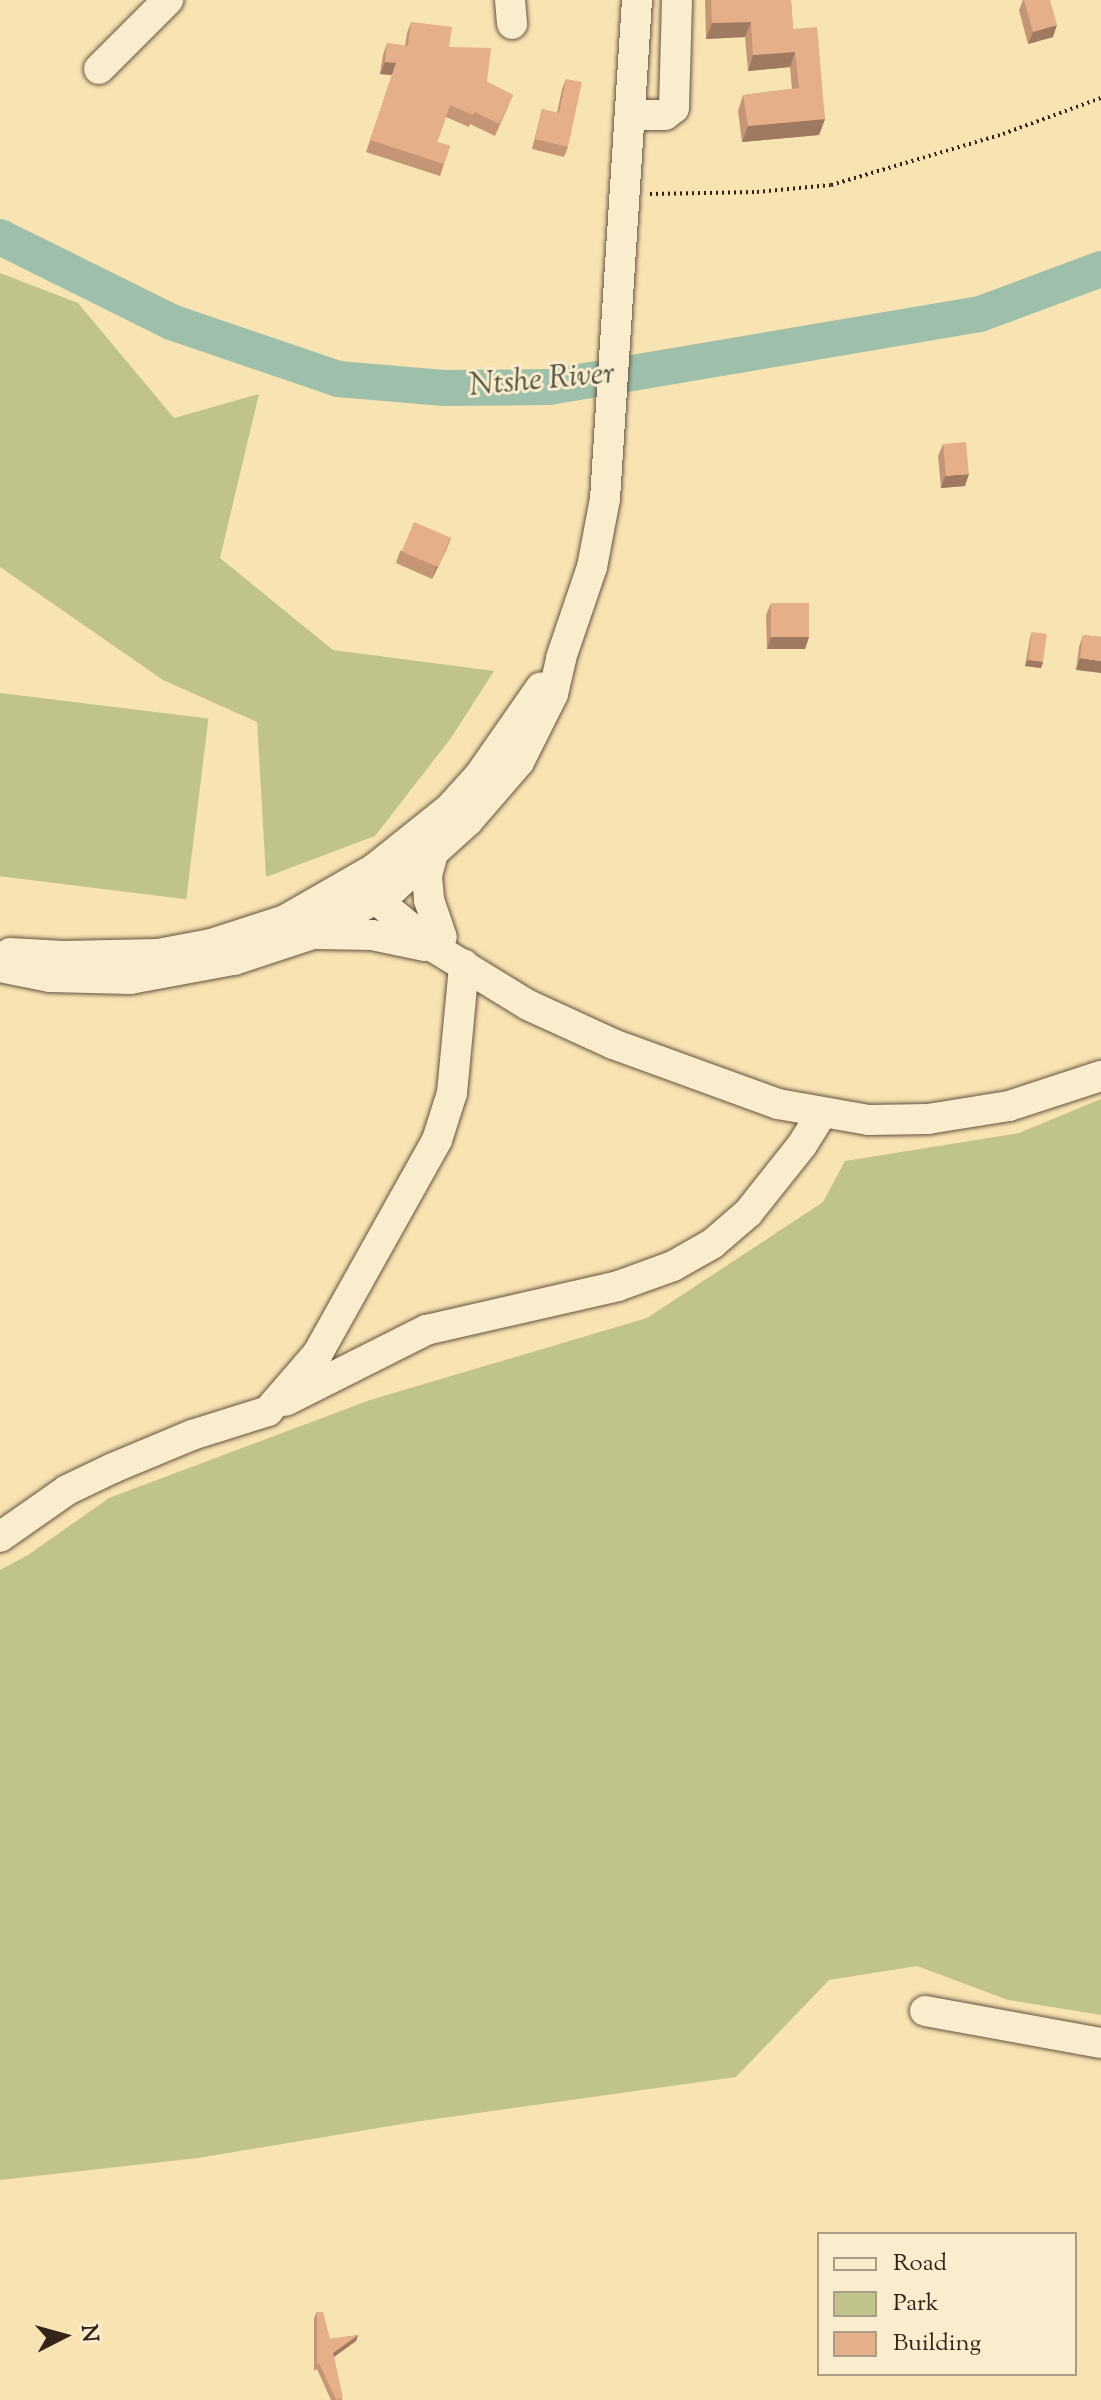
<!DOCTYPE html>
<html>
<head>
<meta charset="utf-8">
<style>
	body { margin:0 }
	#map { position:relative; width:1101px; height:2400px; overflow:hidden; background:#f8e4b3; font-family:"Sorts Mill Goudy",serif }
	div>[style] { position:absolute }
	.green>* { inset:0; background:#c0c38a; transform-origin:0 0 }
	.river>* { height:36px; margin:-18px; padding:0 18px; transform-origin:18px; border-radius:18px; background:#9ebfaa }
	.path>* { height:4px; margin-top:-2px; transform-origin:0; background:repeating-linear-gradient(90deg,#342318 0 2px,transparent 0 6px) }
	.roads { filter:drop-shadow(0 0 2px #65533f) drop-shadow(0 0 2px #65533f) }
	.minor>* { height:30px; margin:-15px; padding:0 15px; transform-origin:15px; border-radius:15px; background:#faedce }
	.wall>* { inset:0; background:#c49676 }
	.shaded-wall>* { inset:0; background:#a07a60 }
	.building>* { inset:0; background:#e4af89; transform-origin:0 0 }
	span { translate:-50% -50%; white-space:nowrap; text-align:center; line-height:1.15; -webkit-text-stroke:6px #faedce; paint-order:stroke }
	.water-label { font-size:32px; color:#545244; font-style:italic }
	.legend { position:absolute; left:817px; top:2232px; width:260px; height:144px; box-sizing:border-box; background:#faedce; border:2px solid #ab9c85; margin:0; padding:10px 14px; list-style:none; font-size:24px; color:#342318 }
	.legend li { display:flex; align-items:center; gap:16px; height:40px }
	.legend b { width:40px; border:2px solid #ab9c85 }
	.north { position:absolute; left:24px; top:2296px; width:80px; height:80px; -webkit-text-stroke:6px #faedce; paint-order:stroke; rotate:84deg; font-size:22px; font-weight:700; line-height:32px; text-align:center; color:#342318 }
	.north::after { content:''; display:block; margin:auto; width:28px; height:36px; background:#342318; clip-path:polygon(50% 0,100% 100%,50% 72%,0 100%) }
</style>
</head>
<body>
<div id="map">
	<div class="green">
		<i style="clip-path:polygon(0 273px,78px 303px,174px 418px,259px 394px,220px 558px,333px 650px,494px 671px,451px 738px,375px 836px,266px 877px,257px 722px,163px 680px,0 567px)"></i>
		<i style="left:0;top:693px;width:210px;height:182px;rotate:7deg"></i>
		<i style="clip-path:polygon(1101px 1099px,1101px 2015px,1008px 2000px,917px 1966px,829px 1980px,736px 2077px,414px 2122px,198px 2158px,0 2180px,0 1570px,28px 1555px,109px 1498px,370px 1400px,647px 1318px,823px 1202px,845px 1161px,1019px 1133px)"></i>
	</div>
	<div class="river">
		<i style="left:0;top:237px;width:191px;rotate:26.4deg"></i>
		<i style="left:171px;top:322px;width:176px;rotate:18.8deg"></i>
		<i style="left:338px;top:379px;width:106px;rotate:4.9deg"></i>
		<i style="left:444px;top:388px;width:105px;rotate:-0.5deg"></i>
		<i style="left:549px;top:387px;width:437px;rotate:-9.6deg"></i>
		<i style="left:980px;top:314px;width:129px;rotate:-20.4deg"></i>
	</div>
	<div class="path">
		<i style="left:650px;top:194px;width:107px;rotate:-1.1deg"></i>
		<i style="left:757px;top:192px;width:74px;rotate:-5.4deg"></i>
		<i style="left:831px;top:185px;width:179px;rotate:-16.5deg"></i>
		<i style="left:1003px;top:134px;width:104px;rotate:-20.2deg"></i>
	</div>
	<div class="roads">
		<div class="minor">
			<i style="left:510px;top:0;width:24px;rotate:85deg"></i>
			<i style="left:99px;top:69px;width:98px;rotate:-45deg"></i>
			<i style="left:632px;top:115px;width:33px"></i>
			<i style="left:665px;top:115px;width:11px;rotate:-38deg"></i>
			<i style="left:674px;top:108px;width:108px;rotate:-88.4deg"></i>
			<i style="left:433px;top:853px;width:24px;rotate:105deg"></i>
			<i style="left:427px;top:876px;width:24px;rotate:85deg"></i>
			<i style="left:429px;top:900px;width:39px;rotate:71deg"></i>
			<i style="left:355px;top:882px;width:104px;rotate:39.5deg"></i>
			<i style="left:435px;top:948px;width:109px;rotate:31.5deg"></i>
			<i style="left:528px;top:1005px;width:94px;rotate:24.6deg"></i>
			<i style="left:613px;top:1044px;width:176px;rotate:20deg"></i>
			<i style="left:778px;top:1104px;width:92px;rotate:10deg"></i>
			<i style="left:869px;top:1120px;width:59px;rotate:-1deg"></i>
			<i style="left:928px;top:1119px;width:82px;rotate:-9.1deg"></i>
			<i style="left:1009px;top:1106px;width:97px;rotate:-18.1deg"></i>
			<i style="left:318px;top:934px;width:54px;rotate:1.1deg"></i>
			<i style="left:372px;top:935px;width:54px;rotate:11.7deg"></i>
			<i style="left:10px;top:953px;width:53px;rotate:3.2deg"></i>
			<i style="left:63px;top:956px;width:95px;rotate:-1.2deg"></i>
			<i style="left:158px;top:954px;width:54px;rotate:-10.7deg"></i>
			<i style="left:211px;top:944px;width:78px;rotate:-18deg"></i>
			<i style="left:285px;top:920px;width:103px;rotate:-29.8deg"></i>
			<i style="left:374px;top:869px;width:96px;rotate:-38.7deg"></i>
			<i style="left:449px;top:809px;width:45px;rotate:-47.7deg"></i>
			<i style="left:479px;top:776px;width:108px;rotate:-55.1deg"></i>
			<i style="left:0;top:967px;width:51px;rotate:11.3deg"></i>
			<i style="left:50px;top:977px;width:80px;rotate:1.4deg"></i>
			<i style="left:130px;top:979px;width:106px;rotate:-10.4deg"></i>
			<i style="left:234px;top:960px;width:83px;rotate:-18.2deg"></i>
			<i style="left:313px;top:934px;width:92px;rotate:-29.4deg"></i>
			<i style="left:393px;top:889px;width:101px;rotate:-42.2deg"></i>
			<i style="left:468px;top:821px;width:78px;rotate:-49.2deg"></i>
			<i style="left:519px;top:762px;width:76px;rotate:-63.4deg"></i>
			<i style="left:553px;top:694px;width:37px;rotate:-77deg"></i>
			<i style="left:561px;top:658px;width:96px;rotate:-71.2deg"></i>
			<i style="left:592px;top:567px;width:69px;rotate:-79.2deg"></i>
			<i style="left:605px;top:499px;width:500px;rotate:-86.33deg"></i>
			<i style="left:285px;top:1401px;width:158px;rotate:-26.7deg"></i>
			<i style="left:426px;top:1330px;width:197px;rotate:-12.9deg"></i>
			<i style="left:618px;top:1286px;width:59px;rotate:-20deg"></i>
			<i style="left:673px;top:1266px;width:45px;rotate:-29.4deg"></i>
			<i style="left:712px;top:1244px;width:48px;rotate:-40.7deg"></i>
			<i style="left:748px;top:1213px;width:87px;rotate:-51.5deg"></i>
			<i style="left:802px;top:1145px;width:36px;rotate:-58deg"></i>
			<i style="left:0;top:1537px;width:82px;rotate:-35deg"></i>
			<i style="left:67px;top:1490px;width:51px;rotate:-25.6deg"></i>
			<i style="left:113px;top:1468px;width:86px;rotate:-22.7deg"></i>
			<i style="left:192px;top:1435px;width:80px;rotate:-17.5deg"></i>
			<i style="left:268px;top:1411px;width:77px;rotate:-49.2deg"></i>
			<i style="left:318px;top:1353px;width:244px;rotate:-60.8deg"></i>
			<i style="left:437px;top:1140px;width:49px;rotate:-72.3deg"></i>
			<i style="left:452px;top:1093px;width:129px;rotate:-84.6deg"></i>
			<i style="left:925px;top:2011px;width:179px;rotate:10.3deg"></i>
		</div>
	</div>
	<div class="wall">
		<i style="clip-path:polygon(705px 0,791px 0,793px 29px,825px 119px,819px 135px,742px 142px,738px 111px,743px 95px,792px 89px,790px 67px,748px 71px,745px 37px,706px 39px)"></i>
		<i style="clip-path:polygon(1023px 0,1050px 0,1053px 37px,1028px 44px,1019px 10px)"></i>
		<i style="clip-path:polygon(411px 22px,449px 47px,487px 82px,513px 95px,495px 136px,470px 124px,469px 127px,446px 117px,437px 142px,450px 146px,440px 176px,366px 152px,392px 75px,380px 74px,383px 55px,387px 43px,405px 46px,407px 33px)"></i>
		<i style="clip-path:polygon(566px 79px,568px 147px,564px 157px,532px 149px,542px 109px,557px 113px,562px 89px)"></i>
		<i style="clip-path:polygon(943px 444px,965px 486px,941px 488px,938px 456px)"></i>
		<i style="clip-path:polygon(451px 538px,446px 550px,432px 579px,396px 563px,400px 551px)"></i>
		<i style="clip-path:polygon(771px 603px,809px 637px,805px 649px,767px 649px,766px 615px)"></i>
		<i style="clip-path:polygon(1032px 632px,1043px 662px,1041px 668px,1025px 666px,1030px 638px)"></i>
		<i style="clip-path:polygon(1083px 635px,1101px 637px,1076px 670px,1079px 647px)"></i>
		<i style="clip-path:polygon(317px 2312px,330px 2339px,358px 2335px,356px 2341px,334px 2357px,342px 2400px,331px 2400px,317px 2369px,314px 2371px,314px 2318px)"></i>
	</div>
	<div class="shaded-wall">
		<i style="clip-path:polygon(751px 22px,745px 37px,706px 39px,712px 23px)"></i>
		<i style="clip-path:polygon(1057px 25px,1053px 37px,1028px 44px,1033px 32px)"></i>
		<i style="clip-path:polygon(795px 52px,790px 67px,748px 71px,753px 55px)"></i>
		<i style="clip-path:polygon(385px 62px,396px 63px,392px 75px,380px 74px)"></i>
		<i style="clip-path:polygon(825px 119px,819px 135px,742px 142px,748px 126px)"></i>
		<i style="clip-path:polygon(969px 474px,965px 486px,941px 488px,945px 476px)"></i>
		<i style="clip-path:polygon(451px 538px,446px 550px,432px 579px,436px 567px)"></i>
		<i style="clip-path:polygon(771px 637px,809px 637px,805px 649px,767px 649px)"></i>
		<i style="clip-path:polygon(1080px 658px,1101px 661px,1101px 673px,1076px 670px)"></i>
		<i style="clip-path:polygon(1028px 660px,1043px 662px,1041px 668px,1025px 666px)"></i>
		<i style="clip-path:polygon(358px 2335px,356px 2341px,331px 2359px,333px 2353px)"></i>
	</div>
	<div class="building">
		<i style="clip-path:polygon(711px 0,791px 0,793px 29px,817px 27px,825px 119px,748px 126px,743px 95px,799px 88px,795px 52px,753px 55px,751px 22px,712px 23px)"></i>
		<i style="clip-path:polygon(1024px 0,1050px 0,1057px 25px,1033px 32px)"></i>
		<i style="clip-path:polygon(411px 22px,452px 27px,449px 47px,491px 48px,487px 82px,513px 95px,499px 124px,475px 112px,473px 115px,450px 105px,437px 142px,450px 146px,444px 164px,370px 140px,396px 63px,385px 62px,387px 43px,408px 46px)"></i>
		<i style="clip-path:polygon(566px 79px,582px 82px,568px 147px,535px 139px,542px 109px,559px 113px)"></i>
		<i style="left:966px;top:442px;width:32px;height:23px;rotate:85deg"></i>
		<i style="left:414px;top:522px;width:40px;height:32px;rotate:23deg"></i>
		<i style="left:771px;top:603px;width:38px;height:34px"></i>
		<i style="left:1032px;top:632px;width:15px;height:28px;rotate:8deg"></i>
		<i style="clip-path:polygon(1083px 635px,1101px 637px,1101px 661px,1080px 658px)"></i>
		<i style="clip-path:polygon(317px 2312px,323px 2312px,330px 2339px,358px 2335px,333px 2353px,343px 2398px,336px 2400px,319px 2363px,317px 2365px)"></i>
	</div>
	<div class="water-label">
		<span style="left:542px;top:381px;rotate:-5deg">Ntshe River</span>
	</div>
	<ul class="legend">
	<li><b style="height:10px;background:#faedce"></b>Road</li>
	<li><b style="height:22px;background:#c0c38a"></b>Park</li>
	<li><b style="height:22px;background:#e4af89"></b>Building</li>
	</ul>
	<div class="north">N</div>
</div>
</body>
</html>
